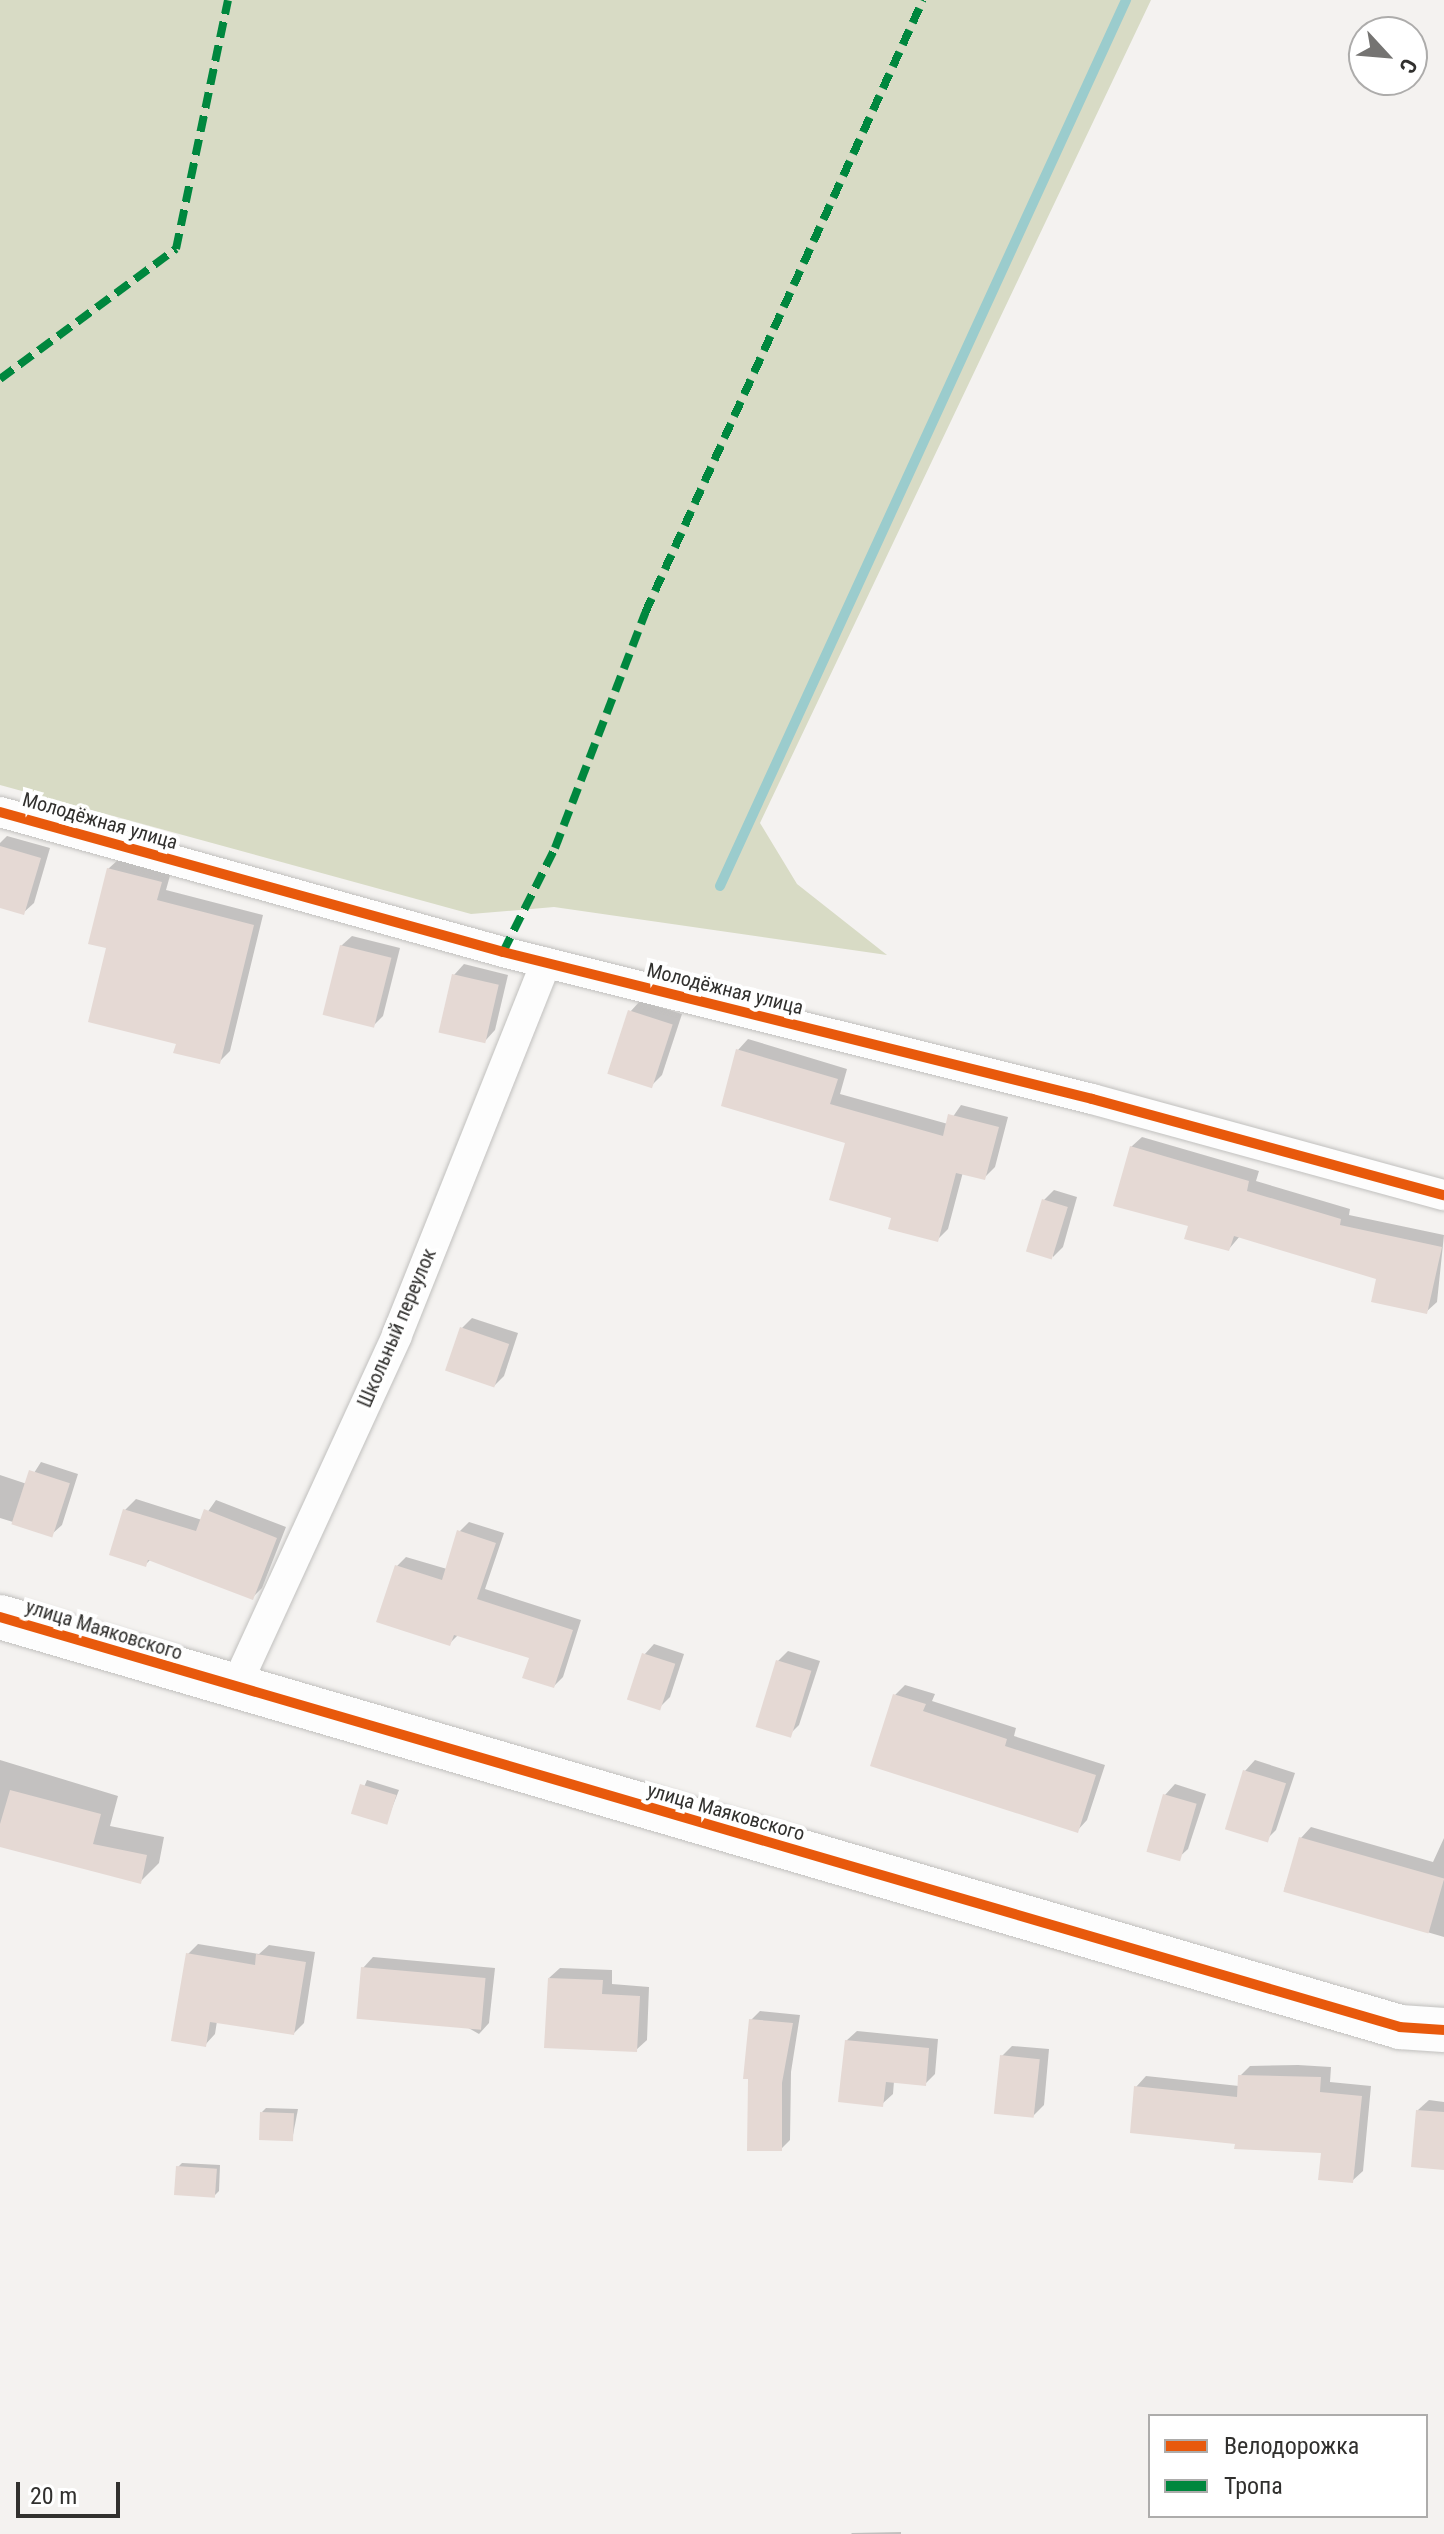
<!DOCTYPE html>
<html>
<head>
<meta charset="utf-8">
<style>
	body { margin:0 }
	#map { position:relative; width:1444px; height:2534px; overflow:hidden; background:#f4f2f0; font-family:"Roboto Condensed",sans-serif }
	div>[style] { position:absolute }
	.green>* { inset:0; background:#d8dbc5 }
	.shadow>* { inset:0; background:#0003 }
	.stream>* { height:10px; margin:-5px; padding:0 5px; transform-origin:5px; border-radius:5px; background:#9bcccd }
	.building>* { inset:0; background:#e5d9d4; transform-origin:0 0 }
	.roads { filter:drop-shadow(0 0 2px #c1c0be) drop-shadow(0 0 2px #c1c0be) }
	.street>* { height:30px; margin:-15px; padding:0 15px; transform-origin:15px; border-radius:15px; background:#fdfdfd }
	.secondary>* { height:44px; margin:-22px; padding:0 22px; transform-origin:22px; border-radius:22px; background:#fdfdfd }
	.quiet>* { height:8px; margin-top:-4px; transform-origin:0; background:repeating-linear-gradient(90deg,#00873e 0 16px,transparent 0 24px) }
	.cycleway>* { height:10px; margin:-5px; padding:0 5px; transform-origin:5px; border-radius:5px; background:#e8590c }
	span { translate:-50% -50%; white-space:nowrap; text-align:center; line-height:1.15; -webkit-text-stroke:8px #fff; paint-order:stroke }
	.street-label { font-size:20px; color:#31302e }
	.legend { position:absolute; left:1148px; top:2414px; width:280px; height:104px; box-sizing:border-box; background:#fff; border:2px solid #adacab; margin:0; padding:10px 14px; list-style:none; font-size:24px; color:#31302e }
	.legend li { display:flex; align-items:center; gap:16px; height:40px }
	.legend b { width:40px; border:2px solid #adacab }
	.north { position:absolute; left:1348px; top:16px; width:80px; height:80px; box-sizing:border-box; background:#fff; border:2px solid #adacab; border-radius:50%; rotate:116deg; font-size:22px; font-weight:700; line-height:32px; text-align:center; color:#31302e }
	.north::after { content:''; display:block; margin:auto; width:28px; height:36px; background:#757472; clip-path:polygon(50% 0,100% 100%,50% 72%,0 100%) }
	.scale { position:absolute; left:16px; top:2482px; width:104px; height:36px; box-sizing:border-box; border:4px solid #31302e; border-top:0; padding-left:10px; font-size:24px; line-height:28px; white-space:nowrap; color:#31302e; -webkit-text-stroke:6px #fff; paint-order:stroke }
</style>
</head>
<body>
<div id="map">
	<div class="green">
		<i style="clip-path:polygon(0 0,1151px 0,760px 823px,797px 884px,887px 955px,554px 907px,471px 914px,0 785px)"></i>
	</div>
	<div class="shadow">
		<i style="clip-path:polygon(7px 836px,50px 848px,34px 903px,23px 913px,0 906px,0 843px)"></i>
		<i style="clip-path:polygon(119px 859px,171px 872px,166px 890px,263px 915px,230px 1051px,220px 1061px,178px 1042px,109px 947px,108px 869px)"></i>
		<i style="clip-path:polygon(352px 936px,400px 948px,383px 1016px,373px 1026px,341px 946px)"></i>
		<i style="clip-path:polygon(464px 964px,508px 975px,495px 1030px,485px 1041px,454px 975px)"></i>
		<i style="clip-path:polygon(640px 1001px,682px 1014px,662px 1075px,652px 1085px,630px 1012px)"></i>
		<i style="clip-path:polygon(748px 1039px,847px 1069px,840px 1094px,948px 1124px,961px 1105px,1008px 1117px,995px 1167px,985px 1177px,963px 1172px,948px 1229px,938px 1239px,894px 1217px,847px 1142px,724px 1104px,738px 1050px)"></i>
		<i style="clip-path:polygon(1142px 1137px,1259px 1171px,1256px 1181px,1350px 1209px,1349px 1215px,1444px 1235px,1437px 1302px,1426px 1312px,1378px 1277px,1240px 1236px,1229px 1249px,1190px 1225px,1131px 1147px)"></i>
		<i style="clip-path:polygon(1054px 1190px,1077px 1197px,1063px 1247px,1053px 1257px,1044px 1200px)"></i>
		<i style="clip-path:polygon(472px 1318px,518px 1333px,504px 1376px,494px 1386px,462px 1328px)"></i>
		<i style="clip-path:polygon(41px 1462px,78px 1474px,62px 1525px,52px 1534px,0 1518px,0 1475px,27px 1484px)"></i>
		<i style="clip-path:polygon(136px 1499px,202px 1520px,216px 1500px,286px 1527px,262px 1588px,252px 1598px,151px 1559px,145px 1565px,111px 1554px,125px 1510px)"></i>
		<i style="clip-path:polygon(469px 1522px,504px 1533px,485px 1589px,581px 1620px,563px 1677px,554px 1686px,531px 1657px,459px 1634px,449px 1644px,397px 1566px,406px 1557px,447px 1569px,459px 1532px)"></i>
		<i style="clip-path:polygon(654px 1644px,684px 1654px,670px 1697px,659px 1708px,644px 1655px)"></i>
		<i style="clip-path:polygon(788px 1651px,820px 1661px,799px 1725px,789px 1735px,778px 1661px)"></i>
		<i style="clip-path:polygon(905px 1685px,935px 1694px,932px 1701px,1016px 1728px,1014px 1736px,1105px 1765px,1087px 1820px,1077px 1831px,895px 1695px)"></i>
		<i style="clip-path:polygon(0 1760px,118px 1796px,110px 1826px,164px 1837px,159px 1863px,141px 1881px,0 1842px)"></i>
		<i style="clip-path:polygon(1255px 1760px,1295px 1773px,1276px 1830px,1266px 1840px,1245px 1771px)"></i>
		<i style="clip-path:polygon(367px 1780px,399px 1790px,386px 1823px,353px 1813px)"></i>
		<i style="clip-path:polygon(1175px 1784px,1206px 1794px,1188px 1849px,1177px 1859px,1165px 1795px)"></i>
		<i style="clip-path:polygon(1311px 1827px,1433px 1862px,1444px 1838px,1444px 1937px,1284px 1890px,1301px 1838px)"></i>
		<i style="clip-path:polygon(198px 1944px,259px 1954px,269px 1945px,315px 1952px,304px 2023px,294px 2033px,217px 2021px,215px 2034px,205px 2045px,188px 1954px)"></i>
		<i style="clip-path:polygon(373px 1957px,495px 1968px,489px 2023px,479px 2034px,363px 1968px)"></i>
		<i style="clip-path:polygon(560px 1968px,612px 1970px,612px 1984px,649px 1987px,647px 2040px,636px 2050px,549px 1978px)"></i>
		<i style="clip-path:polygon(760px 2011px,800px 2015px,791px 2072px,790px 2140px,781px 2149px,751px 2020px)"></i>
		<i style="clip-path:polygon(857px 2031px,938px 2039px,935px 2074px,925px 2084px,894px 2081px,893px 2094px,882px 2104px,846px 2041px)"></i>
		<i style="clip-path:polygon(1012px 2046px,1049px 2049px,1044px 2105px,1033px 2116px,1002px 2056px)"></i>
		<i style="clip-path:polygon(1298px 2065px,1331px 2067px,1330px 2082px,1371px 2086px,1363px 2171px,1352px 2181px,1323px 2151px,1237px 2142px,1136px 2087px,1146px 2076px,1239px 2086px,1240px 2076px,1250px 2066px)"></i>
		<i style="clip-path:polygon(1429px 2100px,1444px 2102px,1444px 2168px,1418px 2110px)"></i>
		<i style="clip-path:polygon(266px 2108px,298px 2109px,292px 2140px,262px 2112px)"></i>
		<i style="clip-path:polygon(182px 2163px,220px 2165px,219px 2191px,214px 2196px,178px 2167px)"></i>
		<i style="clip-path:polygon(901px 2532px,901px 2534px,851px 2534px,852px 2533px)"></i>
	</div>
	<div class="stream">
		<i style="left:720px;top:886px;width:975px;rotate:-65.38deg"></i>
	</div>
	<div class="building">
		<i style="clip-path:polygon(0 846px,41px 858px,24px 915px,0 908px)"></i>
		<i style="clip-path:polygon(107px 868px,162px 882px,157px 900px,254px 925px,220px 1064px,173px 1053px,176px 1044px,88px 1022px,106px 948px,88px 944px)"></i>
		<i style="left:340px;top:945px;width:53px;height:72px;rotate:14deg"></i>
		<i style="left:452px;top:974px;width:48px;height:60px;rotate:13deg"></i>
		<i style="left:628px;top:1010px;width:47px;height:67px;rotate:18deg"></i>
		<i style="clip-path:polygon(736px 1049px,838px 1079px,830px 1104px,943px 1136px,948px 1114px,999px 1127px,985px 1180px,956px 1173px,938px 1242px,888px 1229px,891px 1218px,829px 1200px,845px 1143px,721px 1106px)"></i>
		<i style="clip-path:polygon(1130px 1146px,1249px 1181px,1247px 1191px,1341px 1219px,1340px 1225px,1442px 1247px,1427px 1314px,1371px 1302px,1376px 1279px,1234px 1236px,1229px 1251px,1184px 1239px,1188px 1226px,1113px 1206px)"></i>
		<i style="left:1042px;top:1199px;width:27px;height:55px;rotate:17deg"></i>
		<i style="left:460px;top:1327px;width:52px;height:46px;rotate:19deg"></i>
		<i style="left:29px;top:1470px;width:43px;height:57px;rotate:18deg"></i>
		<i style="clip-path:polygon(123px 1509px,196px 1531px,204px 1509px,277px 1538px,253px 1600px,148px 1560px,146px 1567px,109px 1555px)"></i>
		<i style="clip-path:polygon(457px 1530px,496px 1543px,477px 1599px,573px 1630px,554px 1688px,522px 1678px,529px 1658px,454px 1635px,450px 1646px,376px 1622px,395px 1565px,442px 1580px)"></i>
		<i style="left:642px;top:1653px;width:35px;height:49px;rotate:18deg"></i>
		<i style="left:776px;top:1660px;width:37px;height:70px;rotate:17deg"></i>
		<i style="clip-path:polygon(893px 1694px,926px 1704px,923px 1711px,1007px 1739px,1005px 1746px,1096px 1775px,1078px 1833px,870px 1766px)"></i>
		<i style="left:1243px;top:1770px;width:45px;height:62px;rotate:17deg"></i>
		<i style="left:360px;top:1784px;width:38px;height:31px;rotate:17deg"></i>
		<i style="clip-path:polygon(10px 1790px,101px 1814px,93px 1844px,147px 1855px,141px 1884px,0 1847px,0 1824px)"></i>
		<i style="left:1163px;top:1794px;width:35px;height:60px;rotate:16deg"></i>
		<i style="left:1299px;top:1837px;width:151px;height:57px;rotate:16deg"></i>
		<i style="clip-path:polygon(186px 1953px,255px 1965px,256px 1954px,306px 1962px,294px 2035px,210px 2022px,206px 2047px,171px 2041px)"></i>
		<i style="left:361px;top:1967px;width:125px;height:52px;rotate:5deg"></i>
		<i style="clip-path:polygon(548px 1978px,603px 1980px,602px 1994px,640px 1996px,637px 2052px,544px 2048px)"></i>
		<i style="clip-path:polygon(749px 2019px,793px 2023px,782px 2083px,782px 2151px,747px 2151px,748px 2079px,743px 2079px)"></i>
		<i style="clip-path:polygon(845px 2040px,929px 2048px,926px 2086px,886px 2082px,883px 2107px,838px 2102px)"></i>
		<i style="left:1000px;top:2055px;width:40px;height:59px;rotate:6deg"></i>
		<i style="clip-path:polygon(1238px 2075px,1321px 2077px,1320px 2092px,1362px 2096px,1353px 2183px,1318px 2180px,1321px 2153px,1234px 2149px,1235px 2144px,1130px 2133px,1134px 2086px,1237px 2097px)"></i>
		<i style="clip-path:polygon(1416px 2110px,1444px 2112px,1444px 2170px,1411px 2167px)"></i>
		<i style="left:260px;top:2112px;width:34px;height:28px;rotate:2deg"></i>
		<i style="left:176px;top:2166px;width:41px;height:29px;rotate:4deg"></i>
	</div>
	<div class="roads">
		<div class="street">
			<i style="left:0;top:812px;width:522px;rotate:15.55deg"></i>
			<i style="left:503px;top:952px;width:607px;rotate:14.01deg"></i>
			<i style="left:1092px;top:1099px;width:365px;rotate:15.3deg"></i>
			<i style="left:235px;top:1688px;width:388px;rotate:-65.3deg"></i>
			<i style="left:397px;top:1335px;width:401px;rotate:-68.2deg"></i>
		</div>
		<div class="secondary">
			<i style="left:0;top:1617px;width:1459px;rotate:16.32deg"></i>
			<i style="left:1400px;top:2027px;width:44px;rotate:3.9deg"></i>
		</div>
	</div>
	<div class="quiet">
		<i style="left:0;top:379px;width:219px;rotate:-36.5deg"></i>
		<i style="left:176px;top:249px;width:254px;rotate:-78.2deg"></i>
		<i style="left:503px;top:952px;width:116px;rotate:-63.4deg"></i>
		<i style="left:555px;top:848px;width:252px;rotate:-69deg"></i>
		<i style="left:645px;top:613px;width:673px;rotate:-65.61deg"></i>
	</div>
	<div class="cycleway">
		<i style="left:0;top:812px;width:522px;rotate:15.55deg"></i>
		<i style="left:503px;top:952px;width:607px;rotate:14.01deg"></i>
		<i style="left:1092px;top:1099px;width:365px;rotate:15.3deg"></i>
		<i style="left:0;top:1617px;width:1459px;rotate:16.32deg"></i>
		<i style="left:1400px;top:2027px;width:44px;rotate:3.9deg"></i>
	</div>
	<div class="street-label">
		<span style="left:100px;top:821px;rotate:16deg">Молодёжная улица</span>
		<span style="left:725px;top:989px;rotate:14deg">Молодёжная улица</span>
		<span style="left:397px;top:1328px;rotate:-67deg">Школьный переулок</span>
		<span style="left:104px;top:1630px;rotate:17deg">улица Маяковского</span>
		<span style="left:726px;top:1812px;rotate:16deg">улица Маяковского</span>
	</div>
	<ul class="legend">
	<li><b style="height:10px;background:#e8590c"></b>Велодорожка</li>
	<li><b style="height:10px;background:#00873e"></b>Тропа</li>
	</ul>
	<div class="north">С</div>
	<div class="scale">20 m</div>
</div>
</body>
</html>
